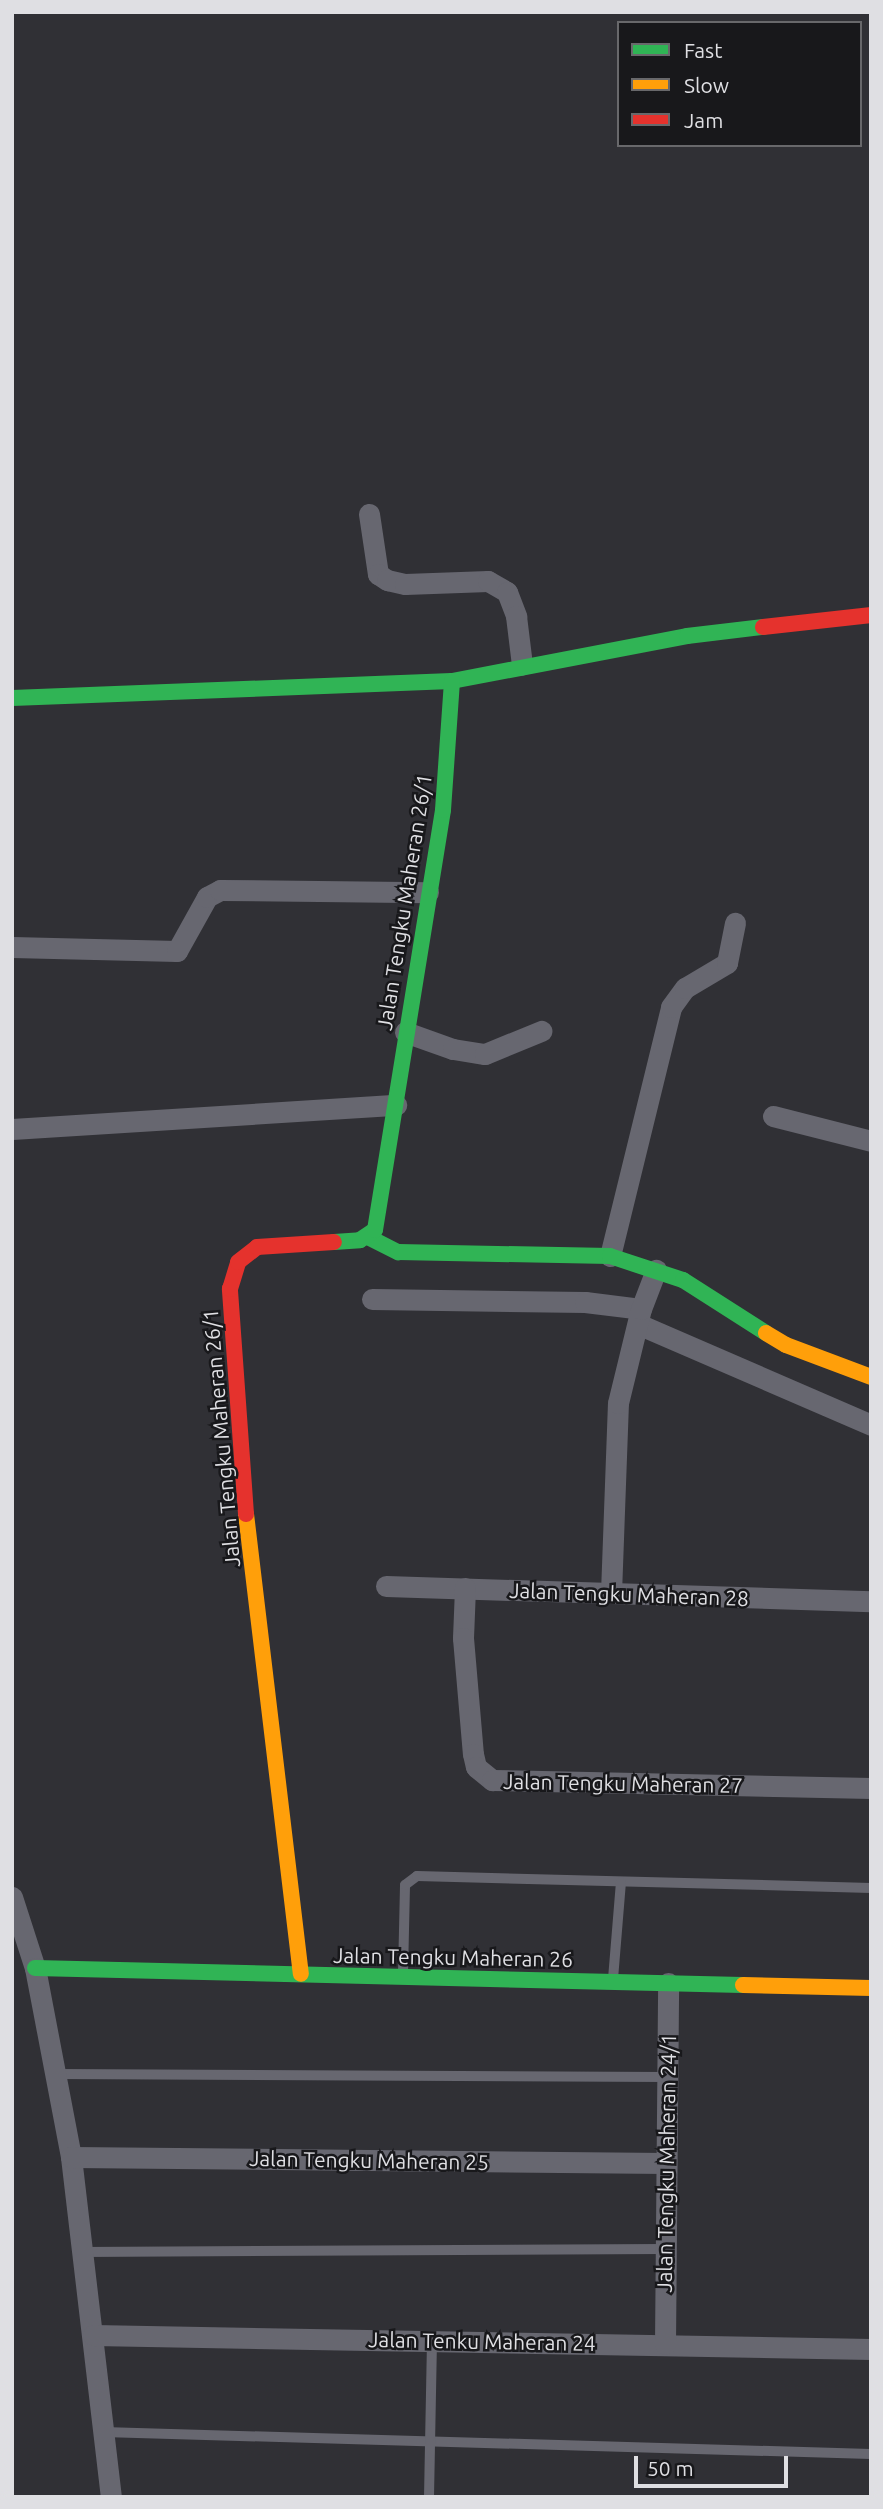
<!DOCTYPE html>
<html>
<head>
<meta charset="utf-8">
<style>
	body { margin:0 }
	#map { position:relative; width:883px; height:2509px; overflow:hidden; background:#303035; font-family:Ubuntu,sans-serif }
	div>[style] { position:absolute }
	.lane>* { height:10px; margin:-5px; padding:0 5px; transform-origin:5px; border-radius:5px; background:#676770 }
	.street>* { height:21px; margin:-10.5px; padding:0 10.5px; transform-origin:10.5px; border-radius:10.5px; background:#676770 }
	.fast>* { height:16px; margin:-8px; padding:0 8px; transform-origin:8px; border-radius:8px; background:#30b455 }
	.slow>* { height:16px; margin:-8px; padding:0 8px; transform-origin:8px; border-radius:8px; background:#ff9f0a }
	.jam>* { height:16px; margin:-8px; padding:0 8px; transform-origin:8px; border-radius:8px; background:#e5322d }
	span { translate:-50% -50%; white-space:nowrap; text-align:center; line-height:1.15; -webkit-text-stroke:5px #18181b; paint-order:stroke }
	.street-label { font-size:21px; color:#dfdfe3 }
	.frame { position:absolute; inset:0; border:14px solid #dfdfe3; pointer-events:none }
	.legend { position:absolute; left:617px; top:21px; width:245px; height:126px; box-sizing:border-box; background:#18181b; border:2px solid #68686b; margin:0; padding:9px 12px; list-style:none; font-size:21px; color:#dfdfe3 }
	.legend li { display:flex; align-items:center; gap:14px; height:35px }
	.legend b { width:35px; border:2px solid #68686b }
	.scale { position:absolute; left:634px; top:2456px; width:154px; height:32px; box-sizing:border-box; border:4px solid #dfdfe3; border-top:0; padding-left:9px; font-size:21px; line-height:24px; white-space:nowrap; color:#dfdfe3; -webkit-text-stroke:5px #18181b; paint-order:stroke }
</style>
</head>
<body>
<div id="map">
	<div class="lane">
		<i style="left:403px;top:1974px;width:89px;rotate:-88.7deg"></i>
		<i style="left:405px;top:1885px;width:15px;rotate:-37deg"></i>
		<i style="left:417px;top:1876px;width:454px;rotate:1.5deg"></i>
		<i style="left:613px;top:1979px;width:97px;rotate:-85.3deg"></i>
		<i style="left:54px;top:2074px;width:612px;rotate:0.28deg"></i>
		<i style="left:81px;top:2252px;width:582px;rotate:-0.3deg"></i>
		<i style="left:103px;top:2432px;width:768px;rotate:1.64deg"></i>
		<i style="left:429px;top:2497px;width:157px;rotate:-88.9deg"></i>
	</div>
	<div class="street">
		<i style="left:369px;top:514px;width:61px;rotate:81.5deg"></i>
		<i style="left:378px;top:574px;width:11px;rotate:34deg"></i>
		<i style="left:387px;top:580px;width:18px;rotate:13deg"></i>
		<i style="left:405px;top:584px;width:83px;rotate:-2.1deg"></i>
		<i style="left:488px;top:581px;width:22px;rotate:30deg"></i>
		<i style="left:507px;top:592px;width:26px;rotate:69deg"></i>
		<i style="left:516px;top:616px;width:49px;rotate:83deg"></i>
		<i style="left:12px;top:947px;width:165px;rotate:1.4deg"></i>
		<i style="left:177px;top:951px;width:62px;rotate:-60.9deg"></i>
		<i style="left:207px;top:897px;width:15px;rotate:-28deg"></i>
		<i style="left:220px;top:890px;width:208px;rotate:0.6deg"></i>
		<i style="left:405px;top:1032px;width:51px;rotate:19.5deg"></i>
		<i style="left:453px;top:1049px;width:32px;rotate:9deg"></i>
		<i style="left:485px;top:1054px;width:61px;rotate:-22.3deg"></i>
		<i style="left:773px;top:1116px;width:101px;rotate:14.3deg"></i>
		<i style="left:12px;top:1129px;width:385px;rotate:-3.6deg"></i>
		<i style="left:610px;top:1256px;width:256px;rotate:-76.2deg"></i>
		<i style="left:671px;top:1007px;width:24px;rotate:-54deg"></i>
		<i style="left:685px;top:988px;width:49px;rotate:-30.8deg"></i>
		<i style="left:727px;top:963px;width:41px;rotate:-78.7deg"></i>
		<i style="left:372px;top:1299px;width:213px;rotate:0.8deg"></i>
		<i style="left:585px;top:1302px;width:56px;rotate:7.1deg"></i>
		<i style="left:638px;top:1324px;width:254px;rotate:23.4deg"></i>
		<i style="left:386px;top:1586px;width:485px;rotate:1.8deg"></i>
		<i style="left:465px;top:1588px;width:50px;rotate:92.3deg"></i>
		<i style="left:463px;top:1638px;width:116px;rotate:85.1deg"></i>
		<i style="left:473px;top:1754px;width:13px;rotate:77deg"></i>
		<i style="left:476px;top:1767px;width:21px;rotate:39deg"></i>
		<i style="left:492px;top:1780px;width:379px;rotate:1.2deg"></i>
		<i style="left:611px;top:1593px;width:190px;rotate:-87.9deg"></i>
		<i style="left:618px;top:1403px;width:97px;rotate:-76.3deg"></i>
		<i style="left:641px;top:1309px;width:42px;rotate:-69deg"></i>
		<i style="left:12px;top:1897px;width:75px;rotate:72.1deg"></i>
		<i style="left:35px;top:1968px;width:192px;rotate:79.2deg"></i>
		<i style="left:71px;top:2157px;width:342px;rotate:83.3deg"></i>
		<i style="left:71px;top:2157px;width:595px;rotate:0.58deg"></i>
		<i style="left:93px;top:2335px;width:778px;rotate:1.03deg"></i>
		<i style="left:665px;top:2344px;width:361px;rotate:-89.5deg"></i>
	</div>
	<div class="fast">
		<i style="left:12px;top:698px;width:440px;rotate:-2.2deg"></i>
		<i style="left:452px;top:681px;width:239px;rotate:-10.8deg"></i>
		<i style="left:687px;top:636px;width:77px;rotate:-6.8deg"></i>
		<i style="left:368px;top:1237px;width:34px;rotate:27deg"></i>
		<i style="left:398px;top:1252px;width:212px;rotate:1.1deg"></i>
		<i style="left:610px;top:1256px;width:77px;rotate:18.2deg"></i>
		<i style="left:683px;top:1280px;width:98px;rotate:32.6deg"></i>
		<i style="left:334px;top:1242px;width:26px;rotate:-4deg"></i>
		<i style="left:360px;top:1240px;width:18px;rotate:-34deg"></i>
		<i style="left:375px;top:1230px;width:425px;rotate:-80.8deg"></i>
		<i style="left:443px;top:810px;width:129px;rotate:-86deg"></i>
		<i style="left:35px;top:1968px;width:708px;rotate:1.38deg"></i>
	</div>
	<div class="slow">
		<i style="left:766px;top:1333px;width:23px;rotate:31deg"></i>
		<i style="left:786px;top:1345px;width:91px;rotate:20.6deg"></i>
		<i style="left:246px;top:1514px;width:463px;rotate:83.2deg"></i>
		<i style="left:743px;top:1985px;width:128px;rotate:1.3deg"></i>
	</div>
	<div class="jam">
		<i style="left:763px;top:627px;width:109px;rotate:-6.3deg"></i>
		<i style="left:246px;top:1514px;width:226px;rotate:-94.1deg"></i>
		<i style="left:230px;top:1289px;width:28px;rotate:-73deg"></i>
		<i style="left:238px;top:1262px;width:24px;rotate:-38deg"></i>
		<i style="left:257px;top:1247px;width:77px;rotate:-3.7deg"></i>
	</div>
	<div class="street-label">
		<span style="left:404px;top:902px;rotate:-81deg">Jalan Tengku Maheran 26/1</span>
		<span style="left:221px;top:1438px;rotate:-95deg">Jalan Tengku Maheran 26/1</span>
		<span style="left:629px;top:1594px;rotate:2deg">Jalan Tengku Maheran 28</span>
		<span style="left:623px;top:1783px;rotate:1deg">Jalan Tengku Maheran 27</span>
		<span style="left:453px;top:1957px;rotate:1deg">Jalan Tengku Maheran 26</span>
		<span style="left:369px;top:2160px;rotate:1deg">Jalan Tengku Maheran 25</span>
		<span style="left:666px;top:2163px;rotate:-89deg">Jalan Tengku Maheran 24/1</span>
		<span style="left:482px;top:2341px;rotate:1deg">Jalan Tenku Maheran 24</span>
	</div>
	<div class="frame"></div>
	<ul class="legend">
	<li><b style="height:9px;background:#30b455"></b>Fast</li>
	<li><b style="height:9px;background:#ff9f0a"></b>Slow</li>
	<li><b style="height:9px;background:#e5322d"></b>Jam</li>
	</ul>
	<div class="scale">50 m</div>
</div>
</body>
</html>
